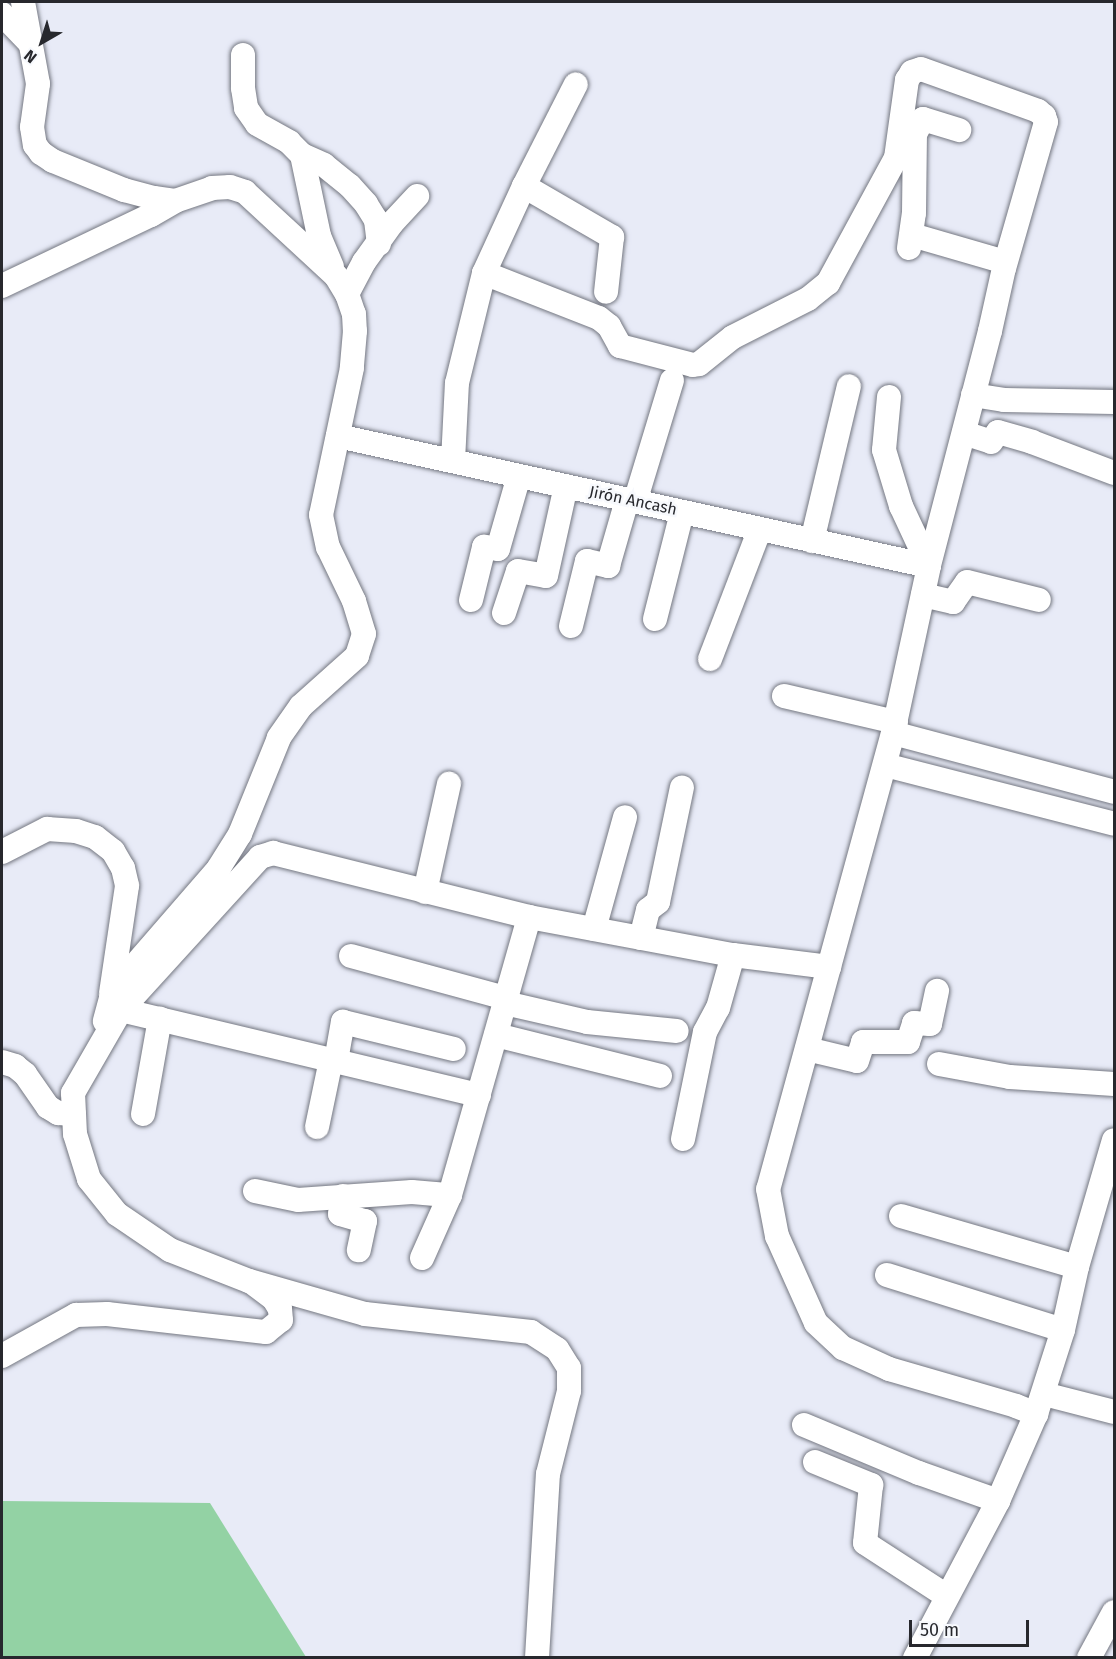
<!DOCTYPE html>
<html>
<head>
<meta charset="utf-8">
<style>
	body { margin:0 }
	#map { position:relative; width:1116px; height:1659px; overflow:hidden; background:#e8ebf7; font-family:"Fira Sans",sans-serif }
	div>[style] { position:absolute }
	.green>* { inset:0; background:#93d2a4 }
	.roads { filter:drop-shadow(0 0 2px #747781) drop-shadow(0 0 2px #747781) }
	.minor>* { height:24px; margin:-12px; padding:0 12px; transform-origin:12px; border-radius:12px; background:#fff }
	span { translate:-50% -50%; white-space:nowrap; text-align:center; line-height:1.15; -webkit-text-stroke:5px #f7f9fd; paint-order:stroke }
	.street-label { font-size:16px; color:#27282d }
	.frame { position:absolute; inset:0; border:3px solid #27282d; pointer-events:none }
	.north { position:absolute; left:12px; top:12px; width:60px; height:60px; -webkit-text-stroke:4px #f7f9fd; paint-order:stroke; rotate:219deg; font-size:16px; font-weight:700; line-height:24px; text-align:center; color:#27282d }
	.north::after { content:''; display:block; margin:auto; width:21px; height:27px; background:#27282d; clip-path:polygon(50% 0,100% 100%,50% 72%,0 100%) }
	.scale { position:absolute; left:909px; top:1620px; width:120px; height:27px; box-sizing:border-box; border:3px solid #27282d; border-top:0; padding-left:8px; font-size:18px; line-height:21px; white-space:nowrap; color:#27282d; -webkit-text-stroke:4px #f7f9fd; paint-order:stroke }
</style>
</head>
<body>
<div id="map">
	<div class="green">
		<i style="clip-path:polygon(2px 1501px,210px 1503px,306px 1657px,2px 1657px)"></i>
	</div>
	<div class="roads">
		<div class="minor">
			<i style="left:23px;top:2px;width:83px;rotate:79.6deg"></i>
			<i style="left:38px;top:84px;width:43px;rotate:97.9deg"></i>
			<i style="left:32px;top:127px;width:18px;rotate:81deg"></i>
			<i style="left:35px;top:145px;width:10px;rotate:53deg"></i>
			<i style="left:41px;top:153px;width:14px;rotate:34deg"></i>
			<i style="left:53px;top:161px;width:77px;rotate:22.2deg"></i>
			<i style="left:124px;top:190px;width:31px;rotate:15deg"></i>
			<i style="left:154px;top:198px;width:21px;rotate:8deg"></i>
			<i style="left:175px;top:201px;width:39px;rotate:-19deg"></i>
			<i style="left:212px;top:188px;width:18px;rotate:-3deg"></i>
			<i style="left:230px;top:187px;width:16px;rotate:18deg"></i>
			<i style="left:245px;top:192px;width:124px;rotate:42.7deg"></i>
			<i style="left:336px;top:276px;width:21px;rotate:59deg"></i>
			<i style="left:347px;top:294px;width:21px;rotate:71deg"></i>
			<i style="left:354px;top:314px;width:17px;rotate:87deg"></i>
			<i style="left:355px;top:331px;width:37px;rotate:95deg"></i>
			<i style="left:352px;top:368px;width:150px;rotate:101.9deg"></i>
			<i style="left:321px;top:515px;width:33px;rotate:78deg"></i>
			<i style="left:328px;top:547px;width:60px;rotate:64.3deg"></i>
			<i style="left:354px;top:601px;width:34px;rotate:73deg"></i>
			<i style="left:364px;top:634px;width:23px;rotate:108deg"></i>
			<i style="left:357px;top:656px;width:75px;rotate:138.2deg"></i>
			<i style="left:301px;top:706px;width:39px;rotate:125deg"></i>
			<i style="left:279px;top:738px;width:104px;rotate:112.1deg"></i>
			<i style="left:240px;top:834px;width:40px;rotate:122deg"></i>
			<i style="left:219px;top:868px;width:148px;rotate:130.9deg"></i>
			<i style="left:122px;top:980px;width:21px;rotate:121deg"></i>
			<i style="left:111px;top:998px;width:24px;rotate:105deg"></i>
			<i style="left:2px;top:14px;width:39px;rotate:46deg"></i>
			<i style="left:243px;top:55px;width:33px;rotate:90deg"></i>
			<i style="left:243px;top:88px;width:20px;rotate:81deg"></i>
			<i style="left:246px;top:108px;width:19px;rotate:55deg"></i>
			<i style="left:257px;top:124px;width:37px;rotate:29deg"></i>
			<i style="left:289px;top:142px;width:18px;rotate:45deg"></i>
			<i style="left:302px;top:155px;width:83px;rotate:78.1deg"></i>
			<i style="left:319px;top:236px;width:33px;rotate:67deg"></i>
			<i style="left:302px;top:155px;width:24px;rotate:24deg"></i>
			<i style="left:324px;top:165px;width:33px;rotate:39deg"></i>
			<i style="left:350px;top:186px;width:24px;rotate:48deg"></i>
			<i style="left:366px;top:204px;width:19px;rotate:58deg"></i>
			<i style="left:376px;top:220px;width:24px;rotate:83deg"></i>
			<i style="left:524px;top:186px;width:102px;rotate:30.1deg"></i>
			<i style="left:612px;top:237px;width:55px;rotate:96.2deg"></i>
			<i style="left:912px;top:235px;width:97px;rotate:16.2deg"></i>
			<i style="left:909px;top:248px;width:35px;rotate:-82deg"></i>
			<i style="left:914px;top:213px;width:79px;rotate:-89.3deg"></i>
			<i style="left:915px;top:134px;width:17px;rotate:-62deg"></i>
			<i style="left:923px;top:119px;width:38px;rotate:17deg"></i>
			<i style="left:484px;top:273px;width:123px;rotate:21.4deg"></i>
			<i style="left:599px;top:318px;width:13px;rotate:39deg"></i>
			<i style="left:609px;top:326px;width:23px;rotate:61deg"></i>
			<i style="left:620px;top:346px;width:75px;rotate:14.6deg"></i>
			<i style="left:693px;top:365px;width:6px;rotate:-9deg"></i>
			<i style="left:699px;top:364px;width:43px;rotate:-38.5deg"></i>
			<i style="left:733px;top:337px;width:84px;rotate:-26.9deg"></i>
			<i style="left:808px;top:299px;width:26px;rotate:-39deg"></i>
			<i style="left:828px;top:283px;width:142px;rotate:-61.5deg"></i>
			<i style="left:896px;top:158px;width:79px;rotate:-82deg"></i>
			<i style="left:907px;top:80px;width:9px;rotate:-58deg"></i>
			<i style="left:912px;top:72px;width:9px;rotate:-18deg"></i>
			<i style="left:921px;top:69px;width:124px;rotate:19.7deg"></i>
			<i style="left:1038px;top:111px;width:8px;rotate:40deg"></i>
			<i style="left:1044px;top:116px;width:6px;rotate:72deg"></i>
			<i style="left:1046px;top:122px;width:152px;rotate:106deg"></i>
			<i style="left:1004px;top:268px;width:65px;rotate:102.5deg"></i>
			<i style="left:990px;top:331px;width:243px;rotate:104.6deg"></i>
			<i style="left:929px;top:566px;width:171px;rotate:102.2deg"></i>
			<i style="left:893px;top:733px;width:473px;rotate:105.3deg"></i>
			<i style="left:768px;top:1189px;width:48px;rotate:79.2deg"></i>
			<i style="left:777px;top:1236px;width:95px;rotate:65.9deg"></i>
			<i style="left:816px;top:1323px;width:37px;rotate:43deg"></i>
			<i style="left:843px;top:1348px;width:51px;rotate:24.5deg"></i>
			<i style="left:889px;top:1369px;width:132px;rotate:16.2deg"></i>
			<i style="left:1016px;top:1406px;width:22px;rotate:22deg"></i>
			<i style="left:2px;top:286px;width:165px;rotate:-25.5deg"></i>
			<i style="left:151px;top:215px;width:28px;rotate:-30deg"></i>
			<i style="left:347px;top:294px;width:36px;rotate:-62deg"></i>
			<i style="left:364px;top:262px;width:48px;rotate:-54.3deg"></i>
			<i style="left:392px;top:223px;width:37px;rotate:-47deg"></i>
			<i style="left:973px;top:395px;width:31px;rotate:9deg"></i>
			<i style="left:1004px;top:400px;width:110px;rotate:1deg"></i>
			<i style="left:889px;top:397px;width:53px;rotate:95.4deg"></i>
			<i style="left:884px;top:450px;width:59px;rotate:73.1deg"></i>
			<i style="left:901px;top:506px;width:66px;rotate:65deg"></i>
			<i style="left:964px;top:433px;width:28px;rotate:18deg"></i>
			<i style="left:991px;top:442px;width:12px;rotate:-55deg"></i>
			<i style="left:998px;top:432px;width:35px;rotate:16deg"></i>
			<i style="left:1032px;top:442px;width:88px;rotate:20.7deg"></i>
			<i style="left:338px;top:436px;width:605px;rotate:12.41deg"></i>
			<i style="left:453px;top:461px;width:78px;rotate:-87.1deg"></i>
			<i style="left:457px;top:383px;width:113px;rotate:-76.2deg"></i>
			<i style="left:484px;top:273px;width:96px;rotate:-65.3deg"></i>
			<i style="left:524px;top:186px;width:114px;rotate:-63deg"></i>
			<i style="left:635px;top:502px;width:127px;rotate:-73.1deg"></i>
			<i style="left:812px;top:541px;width:159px;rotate:-76.6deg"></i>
			<i style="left:923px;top:595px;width:31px;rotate:13deg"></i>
			<i style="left:953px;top:602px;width:24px;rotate:-55deg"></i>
			<i style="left:967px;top:582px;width:74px;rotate:14deg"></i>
			<i style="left:471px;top:600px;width:55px;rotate:-76.2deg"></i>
			<i style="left:484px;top:547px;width:14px;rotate:8deg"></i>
			<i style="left:498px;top:549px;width:76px;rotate:-74deg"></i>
			<i style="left:504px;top:613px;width:44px;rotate:-71.6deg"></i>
			<i style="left:518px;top:571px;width:28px;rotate:10deg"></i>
			<i style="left:546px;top:576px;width:92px;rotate:-77.5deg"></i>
			<i style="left:655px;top:619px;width:110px;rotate:-75.8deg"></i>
			<i style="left:571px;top:626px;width:67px;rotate:-76.2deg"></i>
			<i style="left:587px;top:561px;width:22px;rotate:13deg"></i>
			<i style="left:608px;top:566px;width:69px;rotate:-73.9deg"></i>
			<i style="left:710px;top:659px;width:139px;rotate:-69deg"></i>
			<i style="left:784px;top:696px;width:115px;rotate:13.1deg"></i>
			<i style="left:893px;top:733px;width:229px;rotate:14.9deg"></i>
			<i style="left:885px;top:765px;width:236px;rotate:14.4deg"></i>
			<i style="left:2px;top:852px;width:51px;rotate:-27.1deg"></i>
			<i style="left:47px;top:829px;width:29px;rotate:4deg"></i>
			<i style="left:76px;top:831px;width:20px;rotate:18deg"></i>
			<i style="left:95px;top:837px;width:23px;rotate:38deg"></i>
			<i style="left:113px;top:851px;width:20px;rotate:60deg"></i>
			<i style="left:123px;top:868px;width:18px;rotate:77deg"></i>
			<i style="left:127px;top:886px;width:108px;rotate:98.5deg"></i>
			<i style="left:425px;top:892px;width:111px;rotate:-77.5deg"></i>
			<i style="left:594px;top:929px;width:116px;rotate:-74.5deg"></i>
			<i style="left:641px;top:938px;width:29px;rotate:-76deg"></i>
			<i style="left:648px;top:910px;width:13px;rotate:-39deg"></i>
			<i style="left:658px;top:902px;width:117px;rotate:-78.2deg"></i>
			<i style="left:351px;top:956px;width:161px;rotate:15.2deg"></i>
			<i style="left:505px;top:1003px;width:84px;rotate:13deg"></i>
			<i style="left:587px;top:1022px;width:90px;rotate:5.7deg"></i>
			<i style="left:121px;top:1010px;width:368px;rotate:13.4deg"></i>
			<i style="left:496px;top:1035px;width:169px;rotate:14deg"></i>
			<i style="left:807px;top:1049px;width:51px;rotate:13.5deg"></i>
			<i style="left:857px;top:1061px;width:20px;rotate:-72deg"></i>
			<i style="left:863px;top:1042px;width:45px"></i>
			<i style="left:908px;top:1042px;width:20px;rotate:-72deg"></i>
			<i style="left:914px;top:1023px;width:16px;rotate:4deg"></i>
			<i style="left:930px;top:1024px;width:34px;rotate:-78deg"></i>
			<i style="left:336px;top:1061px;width:40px;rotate:-80deg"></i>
			<i style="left:343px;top:1022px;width:114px;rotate:13.7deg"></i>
			<i style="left:2px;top:1062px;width:14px;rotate:17deg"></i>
			<i style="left:15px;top:1066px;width:13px;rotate:39deg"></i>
			<i style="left:25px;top:1074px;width:40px;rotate:55.1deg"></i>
			<i style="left:48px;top:1107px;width:12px;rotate:31deg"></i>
			<i style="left:58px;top:1113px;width:16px;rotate:4deg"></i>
			<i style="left:939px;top:1064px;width:72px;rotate:10.4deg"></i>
			<i style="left:1010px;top:1077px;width:104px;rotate:3.9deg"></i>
			<i style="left:143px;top:1114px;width:97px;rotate:-79.9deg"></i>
			<i style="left:317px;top:1127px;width:68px;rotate:-78.2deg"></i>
			<i style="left:683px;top:1139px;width:109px;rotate:-78.4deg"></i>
			<i style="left:705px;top:1032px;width:27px;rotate:-62deg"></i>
			<i style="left:718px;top:1008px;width:55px;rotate:-74.2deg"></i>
			<i style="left:255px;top:1191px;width:44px;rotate:11.8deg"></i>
			<i style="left:298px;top:1200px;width:114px;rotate:-4deg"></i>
			<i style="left:412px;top:1192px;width:38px;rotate:5deg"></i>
			<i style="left:343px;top:1196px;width:18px;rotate:99deg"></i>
			<i style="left:340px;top:1214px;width:26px;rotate:16deg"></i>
			<i style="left:365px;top:1221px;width:30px;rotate:102deg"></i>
			<i style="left:901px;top:1216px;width:183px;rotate:16.2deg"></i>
			<i style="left:422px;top:1258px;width:69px;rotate:-66deg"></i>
			<i style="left:450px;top:1195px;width:289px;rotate:-74.1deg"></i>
			<i style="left:887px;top:1275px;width:184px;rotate:17.4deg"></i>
			<i style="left:2px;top:1356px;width:85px;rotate:-29deg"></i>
			<i style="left:76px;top:1315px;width:31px;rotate:-2deg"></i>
			<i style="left:107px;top:1314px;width:160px;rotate:6.5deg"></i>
			<i style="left:266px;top:1332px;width:19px;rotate:-39deg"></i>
			<i style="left:281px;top:1320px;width:11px;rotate:-95deg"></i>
			<i style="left:280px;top:1309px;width:12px;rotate:-121deg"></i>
			<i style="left:274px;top:1299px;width:25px;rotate:-143deg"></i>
			<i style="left:1044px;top:1394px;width:72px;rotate:14.4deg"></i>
			<i style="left:804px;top:1425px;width:125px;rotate:22.7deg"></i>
			<i style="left:919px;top:1473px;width:84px;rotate:19.5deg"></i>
			<i style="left:815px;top:1462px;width:61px;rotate:22.3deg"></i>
			<i style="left:871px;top:1485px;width:58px;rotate:95.9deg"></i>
			<i style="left:865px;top:1543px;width:92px;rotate:33deg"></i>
			<i style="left:537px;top:1658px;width:184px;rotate:-86.6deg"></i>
			<i style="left:548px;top:1474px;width:86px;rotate:-75.8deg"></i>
			<i style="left:569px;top:1391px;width:23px;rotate:-90deg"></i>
			<i style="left:569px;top:1368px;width:22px;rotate:-122deg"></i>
			<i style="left:557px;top:1349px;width:31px;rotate:-147deg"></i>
			<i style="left:531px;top:1332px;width:167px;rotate:-173.8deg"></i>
			<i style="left:365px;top:1314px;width:121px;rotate:-164.1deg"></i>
			<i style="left:249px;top:1281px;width:85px;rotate:-158.6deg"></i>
			<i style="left:170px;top:1250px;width:64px;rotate:-145.8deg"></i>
			<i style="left:117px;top:1214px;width:45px;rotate:-128.7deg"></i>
			<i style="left:89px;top:1179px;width:47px;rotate:-107.3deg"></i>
			<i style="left:75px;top:1134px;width:41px;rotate:-92.8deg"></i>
			<i style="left:73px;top:1093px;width:96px;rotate:-60deg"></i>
			<i style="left:121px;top:1010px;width:207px;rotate:-47.7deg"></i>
			<i style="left:260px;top:857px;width:14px;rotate:-17deg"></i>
			<i style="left:273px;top:853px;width:264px;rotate:14deg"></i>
			<i style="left:529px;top:917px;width:208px;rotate:10.6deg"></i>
			<i style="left:733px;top:955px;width:97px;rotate:7.1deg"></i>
			<i style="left:915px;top:1658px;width:178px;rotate:-62.1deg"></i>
			<i style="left:998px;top:1501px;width:95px;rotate:-66.4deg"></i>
			<i style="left:1036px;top:1414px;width:88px;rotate:-72.2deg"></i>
			<i style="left:1063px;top:1330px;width:65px;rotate:-77.5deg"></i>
			<i style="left:1077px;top:1267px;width:132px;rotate:-73.8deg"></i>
			<i style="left:1089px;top:1658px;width:52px;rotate:-61.5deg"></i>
		</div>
	</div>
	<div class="street-label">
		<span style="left:633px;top:501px;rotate:12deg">Jirón Ancash</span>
	</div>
	<div class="frame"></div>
	<div class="north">N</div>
	<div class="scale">50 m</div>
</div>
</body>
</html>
